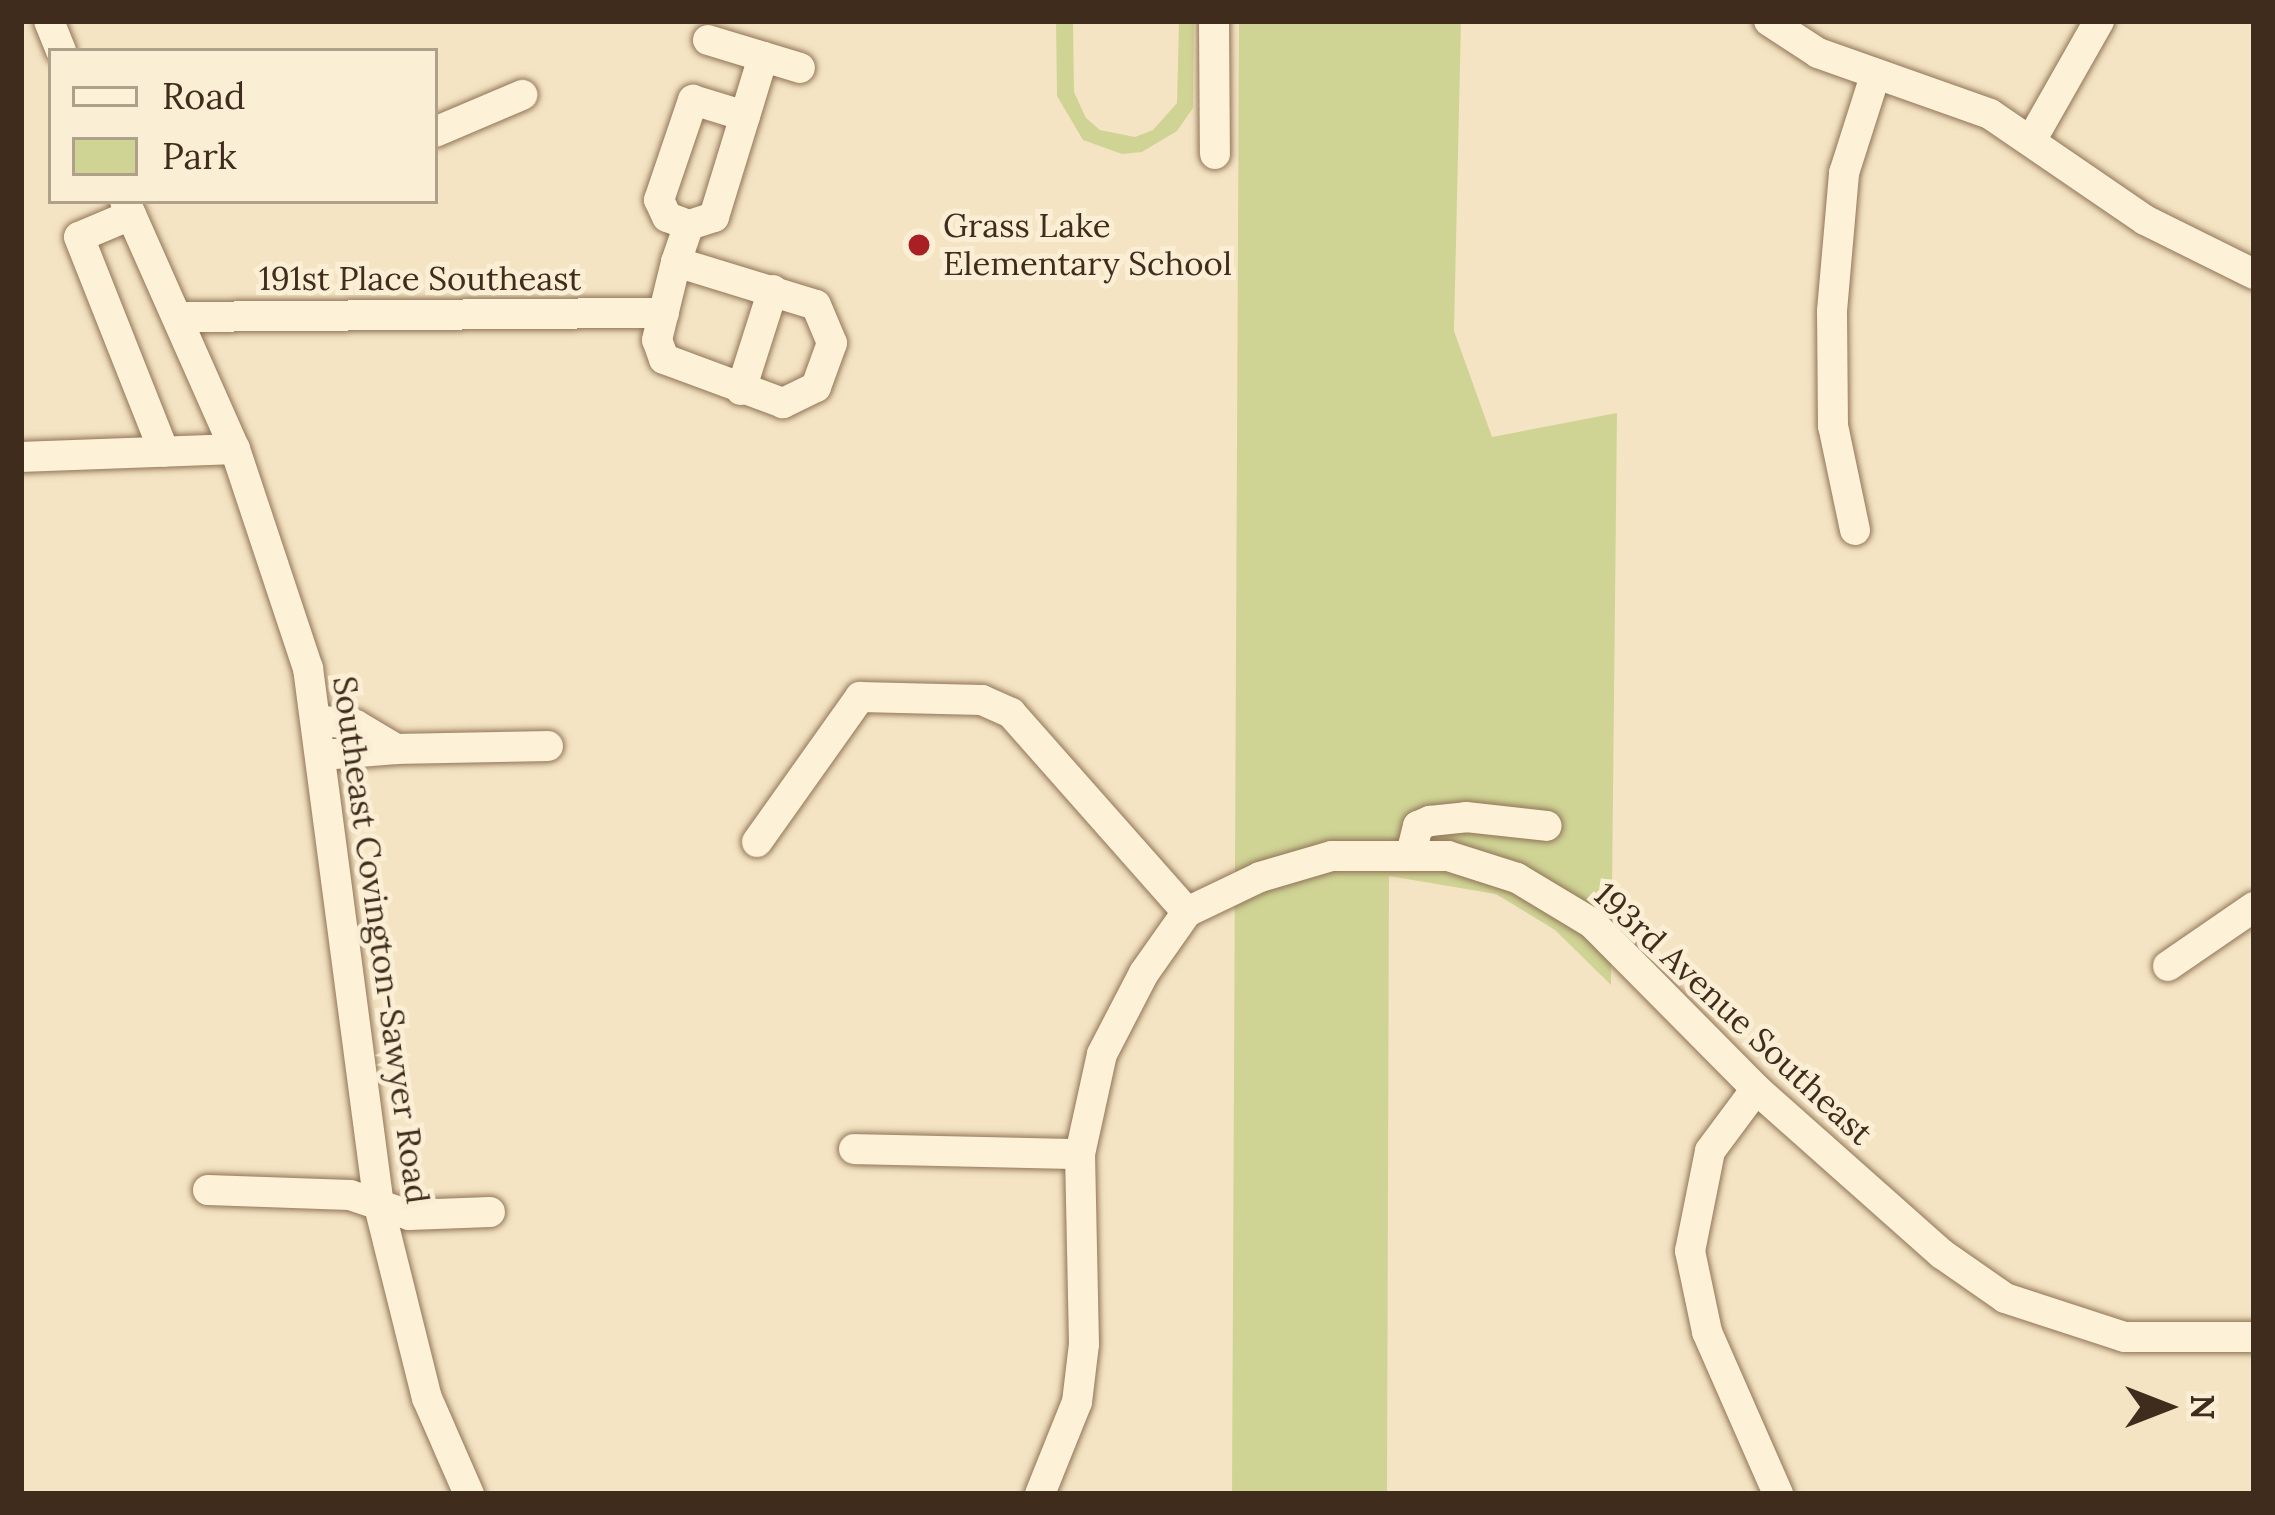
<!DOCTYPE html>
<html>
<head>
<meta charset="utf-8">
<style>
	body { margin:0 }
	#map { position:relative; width:2275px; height:1515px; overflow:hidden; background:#f4e4c3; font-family:Lora,serif }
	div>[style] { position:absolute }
	.green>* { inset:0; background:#cfd495 }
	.roads { filter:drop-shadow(0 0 3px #917457) drop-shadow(0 0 3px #917457) }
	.minor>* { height:30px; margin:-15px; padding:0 15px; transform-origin:15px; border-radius:15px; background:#fdf1d8 }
	.dots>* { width:33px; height:33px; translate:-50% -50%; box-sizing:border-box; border:6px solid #faeed4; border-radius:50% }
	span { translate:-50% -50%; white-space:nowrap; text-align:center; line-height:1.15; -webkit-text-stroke:10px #faeed4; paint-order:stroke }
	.poi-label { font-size:33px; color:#3f2c1d }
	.left { translate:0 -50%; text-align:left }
	.street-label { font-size:33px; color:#3f2c1d }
	.frame { position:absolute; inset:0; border:24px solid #3f2c1d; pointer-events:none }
	.legend { position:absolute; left:48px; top:48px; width:390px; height:156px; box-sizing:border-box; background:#faeed4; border:3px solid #afa08b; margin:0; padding:15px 21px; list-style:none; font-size:36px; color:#3f2c1d }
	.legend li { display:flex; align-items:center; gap:24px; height:60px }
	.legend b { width:60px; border:3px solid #afa08b }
	.north { position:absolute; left:2107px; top:1347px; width:120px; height:120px; -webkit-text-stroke:9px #faeed4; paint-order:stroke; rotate:90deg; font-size:33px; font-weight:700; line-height:48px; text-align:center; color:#3f2c1d }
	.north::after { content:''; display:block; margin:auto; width:42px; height:54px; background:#3f2c1d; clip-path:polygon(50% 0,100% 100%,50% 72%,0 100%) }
</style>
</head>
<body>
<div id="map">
	<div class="green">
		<i style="clip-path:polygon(1056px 21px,1073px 21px,1074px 92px,1086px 118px,1100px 130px,1135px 137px,1153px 130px,1177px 103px,1179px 21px,1194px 21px,1193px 108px,1177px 131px,1142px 152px,1122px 154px,1083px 140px,1057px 96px)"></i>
		<i style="clip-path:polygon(1239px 21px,1461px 21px,1454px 331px,1492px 437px,1617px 413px,1611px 985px,1555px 930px,1496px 894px,1389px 876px,1387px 1494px,1232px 1494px)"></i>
		<i style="clip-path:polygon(21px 477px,24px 477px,21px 872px)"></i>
	</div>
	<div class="roads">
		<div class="minor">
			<i style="left:49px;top:21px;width:32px;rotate:68deg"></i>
			<i style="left:1214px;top:21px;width:133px;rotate:89.6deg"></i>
			<i style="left:1769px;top:21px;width:59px;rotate:33.1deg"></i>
			<i style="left:1818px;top:53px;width:182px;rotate:19.5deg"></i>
			<i style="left:1990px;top:114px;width:188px;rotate:34.4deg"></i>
			<i style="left:2145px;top:220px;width:122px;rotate:26.4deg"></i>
			<i style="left:708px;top:40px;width:96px;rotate:16.9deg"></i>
			<i style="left:693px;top:100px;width:54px;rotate:17.1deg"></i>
			<i style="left:745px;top:116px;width:106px;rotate:107.1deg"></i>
			<i style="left:714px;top:217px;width:26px;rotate:162deg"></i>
			<i style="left:689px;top:225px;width:23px;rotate:-160deg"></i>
			<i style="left:667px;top:217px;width:19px;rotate:-115deg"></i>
			<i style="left:659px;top:200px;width:106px;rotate:-71.2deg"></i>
			<i style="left:745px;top:116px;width:62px;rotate:-73deg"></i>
			<i style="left:435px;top:132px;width:95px;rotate:-23deg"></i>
			<i style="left:2032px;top:139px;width:136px;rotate:-60.4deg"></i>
			<i style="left:125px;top:201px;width:271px;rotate:66.1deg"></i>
			<i style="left:235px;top:449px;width:231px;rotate:71.6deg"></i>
			<i style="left:308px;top:668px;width:543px;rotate:82.48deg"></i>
			<i style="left:379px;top:1206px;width:198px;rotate:76deg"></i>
			<i style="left:427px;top:1398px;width:105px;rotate:66.4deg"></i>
			<i style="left:131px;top:215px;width:56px;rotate:157.1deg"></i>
			<i style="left:79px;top:237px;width:231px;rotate:68.4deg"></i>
			<i style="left:676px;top:262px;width:146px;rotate:17.1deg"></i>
			<i style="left:816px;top:305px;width:41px;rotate:67.2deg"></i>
			<i style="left:832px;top:343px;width:47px;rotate:110deg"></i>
			<i style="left:816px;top:387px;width:37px;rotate:154deg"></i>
			<i style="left:783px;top:403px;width:127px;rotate:-159.7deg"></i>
			<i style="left:664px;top:359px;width:20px;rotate:-110deg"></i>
			<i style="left:657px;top:340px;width:80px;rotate:-76.3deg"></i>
			<i style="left:676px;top:262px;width:39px;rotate:-71deg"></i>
			<i style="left:177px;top:317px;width:487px;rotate:-0.5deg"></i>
			<i style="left:741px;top:390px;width:105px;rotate:-72.3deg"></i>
			<i style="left:21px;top:457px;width:214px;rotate:-2.1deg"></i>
			<i style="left:1855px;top:530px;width:106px;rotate:-101.9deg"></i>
			<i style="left:1833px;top:426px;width:115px;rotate:-90.5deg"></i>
			<i style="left:1832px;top:311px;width:139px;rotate:-85deg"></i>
			<i style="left:1844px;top:173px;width:102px;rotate:-72.3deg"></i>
			<i style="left:316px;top:720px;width:40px;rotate:7.1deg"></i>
			<i style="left:356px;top:725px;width:47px;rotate:31deg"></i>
			<i style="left:396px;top:749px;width:74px;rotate:175.4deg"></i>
			<i style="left:396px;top:749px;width:152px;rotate:-1.1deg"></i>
			<i style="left:757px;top:842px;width:178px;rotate:-54.6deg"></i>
			<i style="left:860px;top:697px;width:122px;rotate:1.4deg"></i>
			<i style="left:982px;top:700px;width:32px;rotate:24deg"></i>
			<i style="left:1011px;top:713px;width:266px;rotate:48.5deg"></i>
			<i style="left:1412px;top:850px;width:25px;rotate:-76deg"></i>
			<i style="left:1418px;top:826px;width:13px;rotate:-23deg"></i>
			<i style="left:1430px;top:821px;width:36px;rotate:-6deg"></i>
			<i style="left:1466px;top:817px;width:81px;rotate:6.3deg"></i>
			<i style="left:2168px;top:966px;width:104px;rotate:-34.5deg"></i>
			<i style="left:1756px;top:1089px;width:77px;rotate:126.6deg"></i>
			<i style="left:1710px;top:1151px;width:102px;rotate:101.3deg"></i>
			<i style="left:1690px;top:1251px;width:83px;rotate:78.1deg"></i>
			<i style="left:1707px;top:1332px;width:177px;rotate:66.3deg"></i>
			<i style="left:854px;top:1149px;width:226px;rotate:1.3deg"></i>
			<i style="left:208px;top:1190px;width:142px;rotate:2deg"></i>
			<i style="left:350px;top:1195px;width:62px;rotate:18.7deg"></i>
			<i style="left:409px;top:1215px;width:81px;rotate:-2.1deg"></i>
			<i style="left:1040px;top:1494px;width:99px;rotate:-68.1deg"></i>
			<i style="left:1077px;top:1402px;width:58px;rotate:-83.1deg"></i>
			<i style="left:1084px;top:1344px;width:190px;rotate:-91.2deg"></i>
			<i style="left:1080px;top:1154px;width:102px;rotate:-77.6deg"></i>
			<i style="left:1102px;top:1054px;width:91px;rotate:-62.6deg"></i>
			<i style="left:1144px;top:973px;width:75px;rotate:-54.8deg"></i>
			<i style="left:1187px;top:912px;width:81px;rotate:-25.6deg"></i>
			<i style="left:1260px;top:877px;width:75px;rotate:-16.3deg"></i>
			<i style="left:1332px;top:856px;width:116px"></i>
			<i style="left:1448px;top:856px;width:72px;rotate:17.7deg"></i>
			<i style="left:1517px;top:878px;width:87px;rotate:31deg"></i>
			<i style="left:1592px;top:923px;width:233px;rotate:45.3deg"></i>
			<i style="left:1756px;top:1089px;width:249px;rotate:41.6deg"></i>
			<i style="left:1942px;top:1254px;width:77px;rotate:34.9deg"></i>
			<i style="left:2005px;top:1298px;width:125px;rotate:18.1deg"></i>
			<i style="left:2124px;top:1337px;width:130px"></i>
		</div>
	</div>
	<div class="dots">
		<i style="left:919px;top:245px;background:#a81f24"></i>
	</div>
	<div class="poi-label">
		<span class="left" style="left:943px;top:245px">Grass Lake<br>Elementary School</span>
	</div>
	<div class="street-label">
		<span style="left:420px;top:279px">191st Place Southeast</span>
		<span style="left:381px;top:940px;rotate:82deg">Southeast Covington-Sawyer Road</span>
		<span style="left:1733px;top:1014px;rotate:43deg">193rd Avenue Southeast</span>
	</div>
	<div class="frame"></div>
	<ul class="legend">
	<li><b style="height:15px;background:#fdf1d8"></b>Road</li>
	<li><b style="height:33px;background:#cfd495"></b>Park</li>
	</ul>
	<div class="north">N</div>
</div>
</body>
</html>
